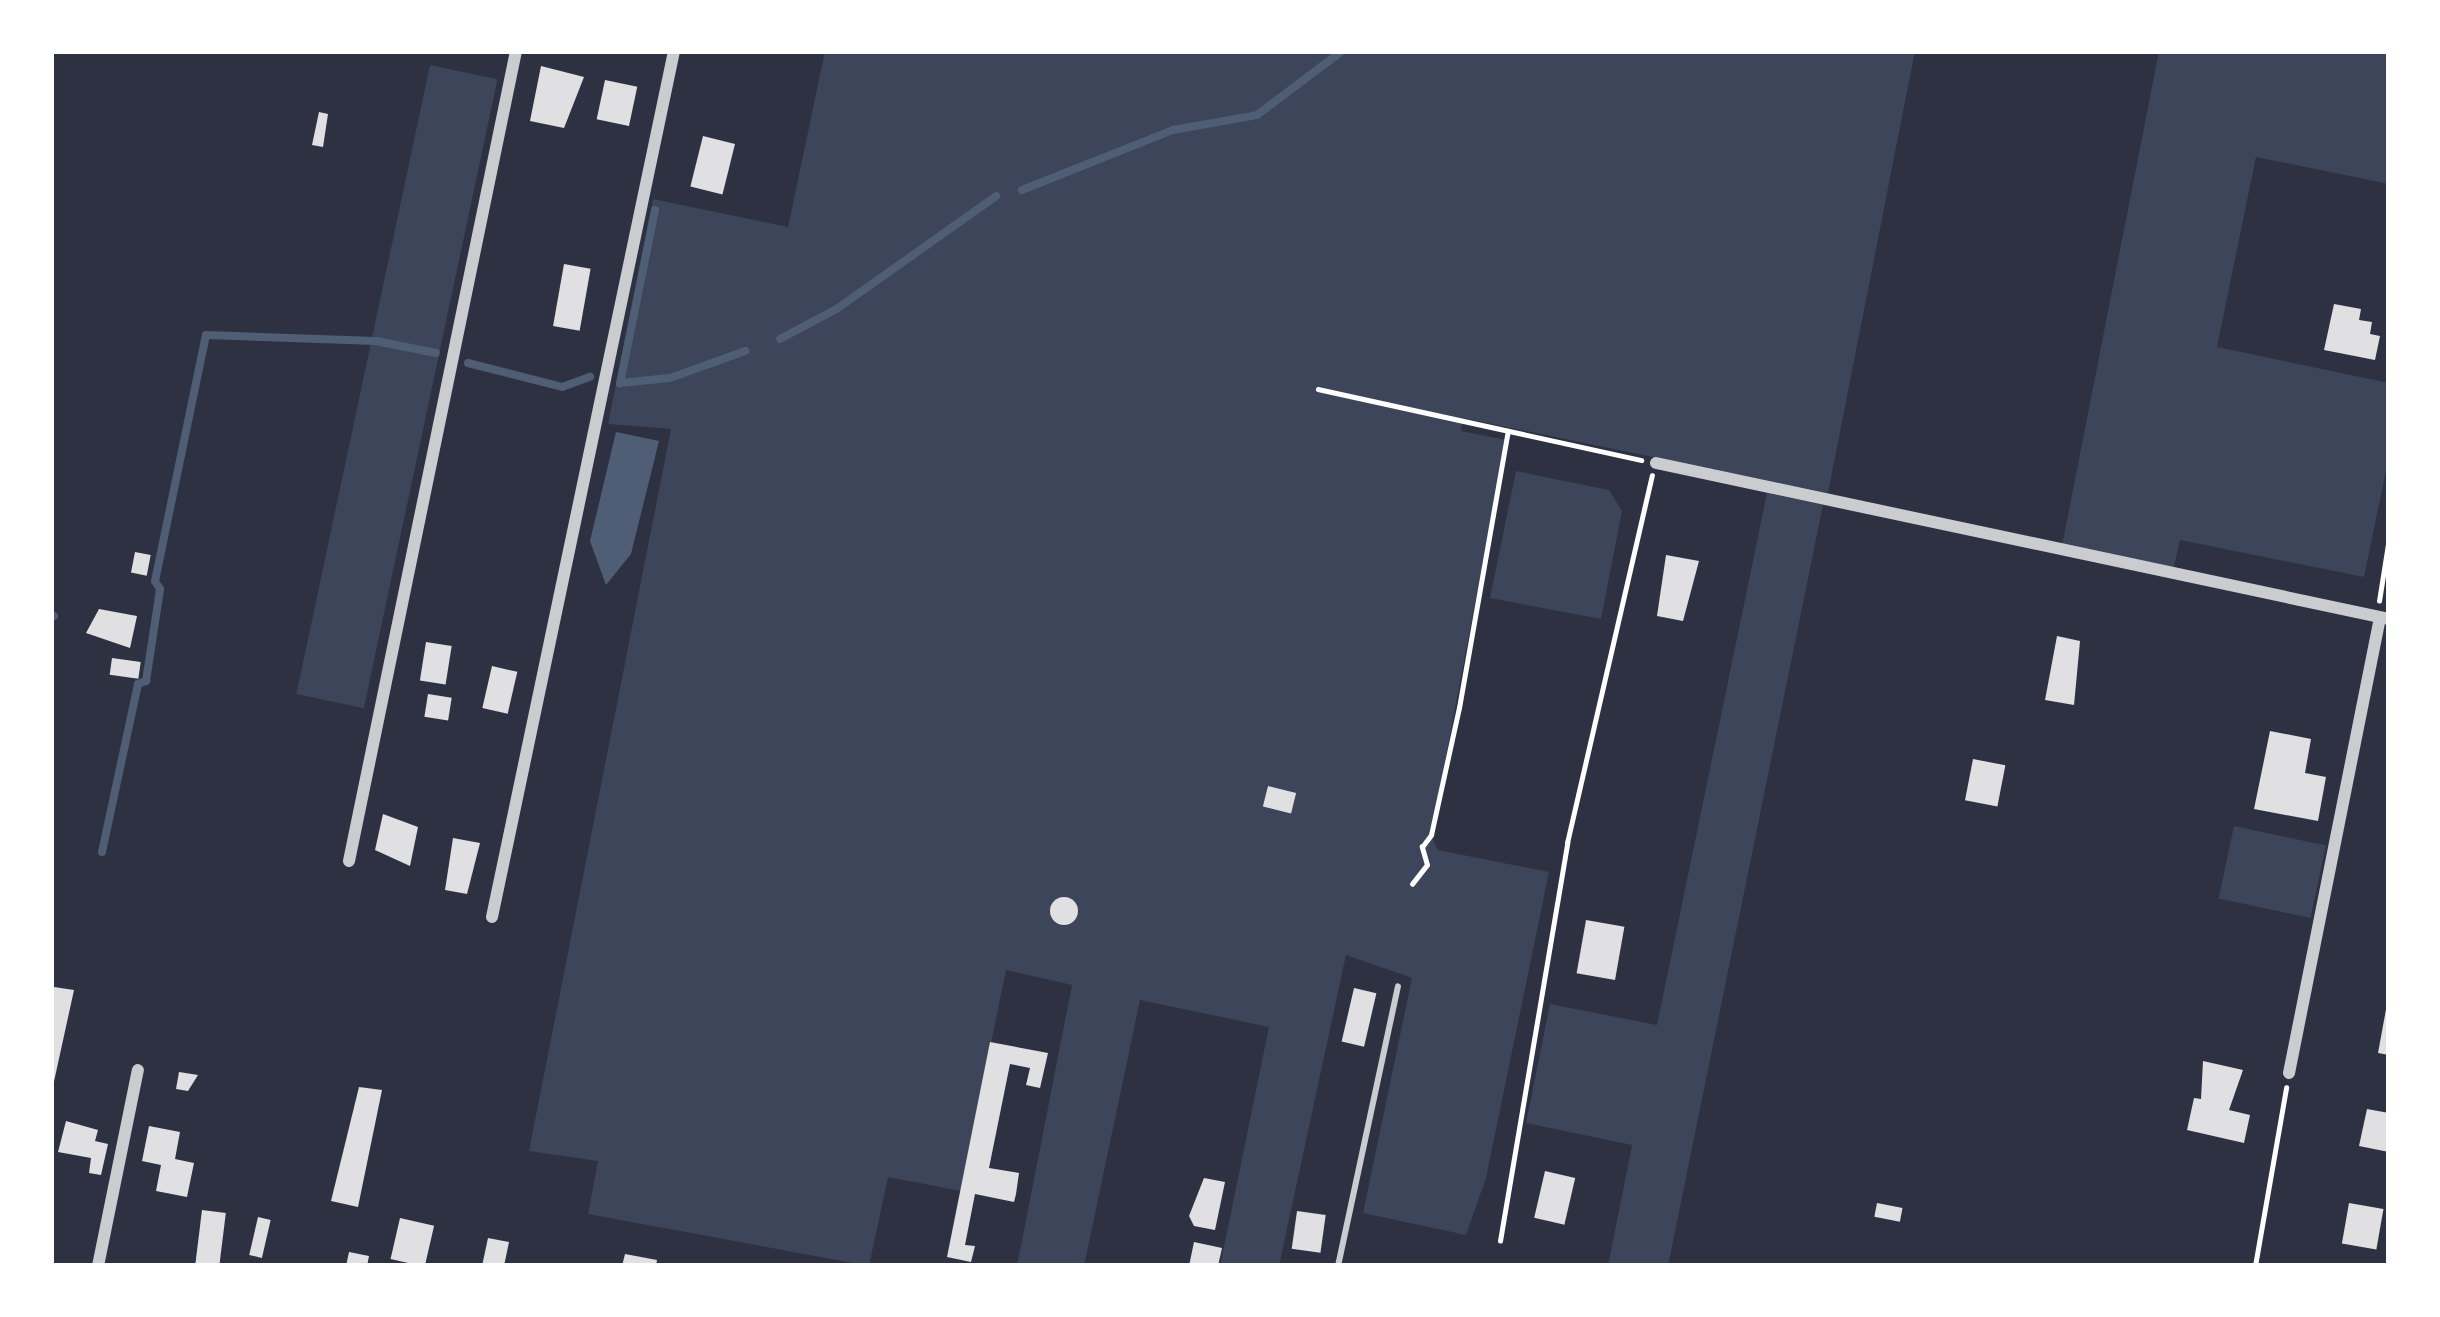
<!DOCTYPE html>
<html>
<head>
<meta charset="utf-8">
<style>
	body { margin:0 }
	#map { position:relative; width:2440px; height:1317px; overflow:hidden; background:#2d3142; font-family:"Golos Text",sans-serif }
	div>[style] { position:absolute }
	.green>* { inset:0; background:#3c4559; transform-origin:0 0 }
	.water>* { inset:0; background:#4f5d75 }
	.stream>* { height:8px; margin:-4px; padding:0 4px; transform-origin:4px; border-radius:4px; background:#4f5d75 }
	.building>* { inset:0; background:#e0e0e3; transform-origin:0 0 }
	.round { border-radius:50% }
	.path>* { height:4.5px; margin:-2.25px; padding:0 2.25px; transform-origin:2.25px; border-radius:2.25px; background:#fff }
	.service>* { height:6px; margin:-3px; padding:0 3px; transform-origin:3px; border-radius:3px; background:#caccd0 }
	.minor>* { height:12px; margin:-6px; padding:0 6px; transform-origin:6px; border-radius:6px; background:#caccd0 }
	span { translate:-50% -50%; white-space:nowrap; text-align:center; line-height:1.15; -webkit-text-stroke:12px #fff; paint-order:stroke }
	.frame { position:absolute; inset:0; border:54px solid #fff; pointer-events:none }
</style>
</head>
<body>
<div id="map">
	<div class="green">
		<i style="clip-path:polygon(825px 51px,1915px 51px,1828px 493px,1463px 418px,1461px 431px,1506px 440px,1431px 835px,1438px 850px,1549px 872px,1486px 1178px,1466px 1235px,1363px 1213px,1412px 978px,1346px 955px,1279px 1266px,1220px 1266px,1269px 1027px,1140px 1000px,1084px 1266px,1017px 1266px,1072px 985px,1006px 970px,961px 1191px,888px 1177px,869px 1266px,588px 1214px,598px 1161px,529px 1151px,671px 429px,608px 424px,653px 199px,788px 227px)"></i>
		<i style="clip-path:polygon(2159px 51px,2389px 51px,2389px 184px,2256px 157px,2217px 347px,2389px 383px,2389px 456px,2364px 577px,2180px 540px,2173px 571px,2062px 546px)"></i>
		<i style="left:430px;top:65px;width:69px;height:643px;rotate:12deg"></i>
		<i style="clip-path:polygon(1516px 471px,1609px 490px,1622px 511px,1601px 619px,1490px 598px)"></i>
		<i style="clip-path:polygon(1767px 493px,1823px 505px,1668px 1266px,1608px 1266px,1632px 1145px,1526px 1123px,1550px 1004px,1657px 1025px)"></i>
		<i style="left:2234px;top:826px;width:94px;height:74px;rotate:12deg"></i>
	</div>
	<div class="water">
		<i style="clip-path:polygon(616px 432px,659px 441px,631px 554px,606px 585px,590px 541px)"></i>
	</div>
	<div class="stream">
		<i style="left:1022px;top:190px;width:162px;rotate:-21.7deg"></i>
		<i style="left:1173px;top:130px;width:85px;rotate:-10.1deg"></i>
		<i style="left:1257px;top:115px;width:106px;rotate:-37deg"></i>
		<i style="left:655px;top:210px;width:177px;rotate:101.4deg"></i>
		<i style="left:620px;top:383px;width:50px;rotate:-5.7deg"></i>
		<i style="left:670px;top:378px;width:80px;rotate:-19.8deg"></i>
		<i style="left:780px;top:339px;width:66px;rotate:-28.1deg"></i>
		<i style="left:838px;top:308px;width:194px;rotate:-35.3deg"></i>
		<i style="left:468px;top:363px;width:97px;rotate:14.3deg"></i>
		<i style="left:562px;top:387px;width:30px;rotate:-20deg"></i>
		<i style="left:51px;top:617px;width:3px;rotate:-18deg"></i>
		<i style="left:102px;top:852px;width:172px;rotate:-77.9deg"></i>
		<i style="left:138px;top:684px;width:9px;rotate:-21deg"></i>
		<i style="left:146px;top:681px;width:93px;rotate:-81.3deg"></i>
		<i style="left:160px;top:589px;width:9px;rotate:-122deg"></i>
		<i style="left:155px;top:581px;width:251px;rotate:-78.3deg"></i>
		<i style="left:206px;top:335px;width:170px;rotate:2deg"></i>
		<i style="left:376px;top:341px;width:61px;rotate:11.3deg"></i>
	</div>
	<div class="building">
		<i style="clip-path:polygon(541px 66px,584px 77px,564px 128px,530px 121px)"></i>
		<i style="left:605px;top:80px;width:33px;height:40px;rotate:12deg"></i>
		<i style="clip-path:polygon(319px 112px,328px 114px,323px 147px,312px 145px)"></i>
		<i style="left:703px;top:136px;width:33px;height:52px;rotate:14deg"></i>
		<i style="left:564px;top:264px;width:27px;height:63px;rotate:10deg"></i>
		<i style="clip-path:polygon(2334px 304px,2361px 309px,2359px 320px,2372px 322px,2370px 334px,2380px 336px,2375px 360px,2324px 350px)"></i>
		<i style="left:135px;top:552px;width:16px;height:21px;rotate:11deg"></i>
		<i style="clip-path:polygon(1666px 555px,1699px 561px,1683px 621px,1657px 616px)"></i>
		<i style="clip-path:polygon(99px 609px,137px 616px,130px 648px,86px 633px)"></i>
		<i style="clip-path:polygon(2057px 636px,2080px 641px,2074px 705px,2045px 700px)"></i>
		<i style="left:426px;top:642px;width:26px;height:39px;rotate:9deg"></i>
		<i style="left:112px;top:658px;width:29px;height:17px;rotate:8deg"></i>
		<i style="left:492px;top:666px;width:26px;height:43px;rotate:13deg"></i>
		<i style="left:428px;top:694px;width:24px;height:23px;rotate:9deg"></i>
		<i style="clip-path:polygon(2270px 731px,2311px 739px,2305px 773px,2326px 777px,2318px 821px,2254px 809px)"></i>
		<i style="left:1973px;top:759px;width:33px;height:42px;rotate:11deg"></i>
		<i style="left:1268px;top:786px;width:29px;height:21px;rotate:14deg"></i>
		<i style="clip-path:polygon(383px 814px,418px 827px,410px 866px,375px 850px)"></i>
		<i style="clip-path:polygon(453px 838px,480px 843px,467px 894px,445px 890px)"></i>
		<i class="round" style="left:1050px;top:897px;width:28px;height:28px"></i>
		<i style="left:1586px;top:920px;width:39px;height:54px;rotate:10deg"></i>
		<i style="clip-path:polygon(54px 987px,74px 990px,53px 1086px,51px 1001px)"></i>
		<i style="left:1354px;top:988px;width:23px;height:55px;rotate:13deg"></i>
		<i style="clip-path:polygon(2387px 1004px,2389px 1005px,2389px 1055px,2378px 1053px)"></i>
		<i style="clip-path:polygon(990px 1042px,1048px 1053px,1040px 1088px,1026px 1085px,1030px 1068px,1010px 1064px,989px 1168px,1019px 1173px,1016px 1194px,1014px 1202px,975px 1194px,965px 1245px,975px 1246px,971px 1262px,947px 1257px)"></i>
		<i style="clip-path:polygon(2203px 1061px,2243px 1070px,2229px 1110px,2250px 1115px,2244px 1143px,2187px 1130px,2194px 1098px,2201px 1099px)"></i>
		<i style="clip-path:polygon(179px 1072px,198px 1075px,188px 1091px,176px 1089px)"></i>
		<i style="clip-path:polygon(359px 1087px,382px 1090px,358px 1207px,331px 1201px)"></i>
		<i style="clip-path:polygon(2367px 1109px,2389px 1113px,2389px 1152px,2359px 1146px)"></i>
		<i style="clip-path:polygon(66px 1121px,98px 1130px,95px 1141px,108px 1144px,101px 1175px,89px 1173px,91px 1158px,58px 1152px)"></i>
		<i style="clip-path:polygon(149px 1126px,180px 1132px,175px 1159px,194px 1163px,187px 1197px,156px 1191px,161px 1165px,142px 1161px)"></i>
		<i style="left:1545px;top:1171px;width:31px;height:48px;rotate:13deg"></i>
		<i style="clip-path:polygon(1204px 1178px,1225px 1182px,1215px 1230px,1194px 1226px,1189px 1216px)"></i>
		<i style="left:1877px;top:1203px;width:26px;height:14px;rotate:11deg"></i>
		<i style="left:2349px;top:1203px;width:35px;height:41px;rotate:10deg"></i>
		<i style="left:202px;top:1210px;width:24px;height:56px;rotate:7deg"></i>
		<i style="left:1297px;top:1211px;width:29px;height:38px;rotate:8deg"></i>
		<i style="left:258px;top:1217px;width:13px;height:39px;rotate:13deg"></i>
		<i style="left:400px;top:1218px;width:35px;height:42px;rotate:13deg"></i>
		<i style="clip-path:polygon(488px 1238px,509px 1242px,504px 1266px,482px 1266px)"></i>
		<i style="clip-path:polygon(1194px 1242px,1222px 1248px,1218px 1266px,1189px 1266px)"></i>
		<i style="clip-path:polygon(349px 1252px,369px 1256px,367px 1266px,346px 1266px)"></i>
		<i style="clip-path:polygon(625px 1254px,657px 1260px,656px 1266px,622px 1266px)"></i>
	</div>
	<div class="path">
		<i style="left:1318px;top:389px;width:331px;rotate:12.4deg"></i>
		<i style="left:2379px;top:601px;width:64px;rotate:-81deg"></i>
		<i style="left:1412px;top:884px;width:24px;rotate:-52deg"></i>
		<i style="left:1427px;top:865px;width:19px;rotate:-106deg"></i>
		<i style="left:1422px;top:847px;width:15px;rotate:-53deg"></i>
		<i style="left:1431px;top:835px;width:130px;rotate:-77.6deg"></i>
		<i style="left:1459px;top:708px;width:281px;rotate:-80deg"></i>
		<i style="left:1500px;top:1241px;width:404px;rotate:-80.4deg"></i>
		<i style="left:1567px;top:843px;width:377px;rotate:-77deg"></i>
		<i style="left:2255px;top:1266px;width:181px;rotate:-80.1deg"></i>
	</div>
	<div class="service">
		<i style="left:1338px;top:1266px;width:286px;rotate:-77.9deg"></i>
	</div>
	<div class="minor">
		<i style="left:1656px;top:463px;width:749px;rotate:12.01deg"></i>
		<i style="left:349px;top:861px;width:827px;rotate:-78.35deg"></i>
		<i style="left:492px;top:917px;width:885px;rotate:-78.13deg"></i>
		<i style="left:2289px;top:1073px;width:464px;rotate:-78.7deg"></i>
		<i style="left:98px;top:1266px;width:200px;rotate:-78.5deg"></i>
	</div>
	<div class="frame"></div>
</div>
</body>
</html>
